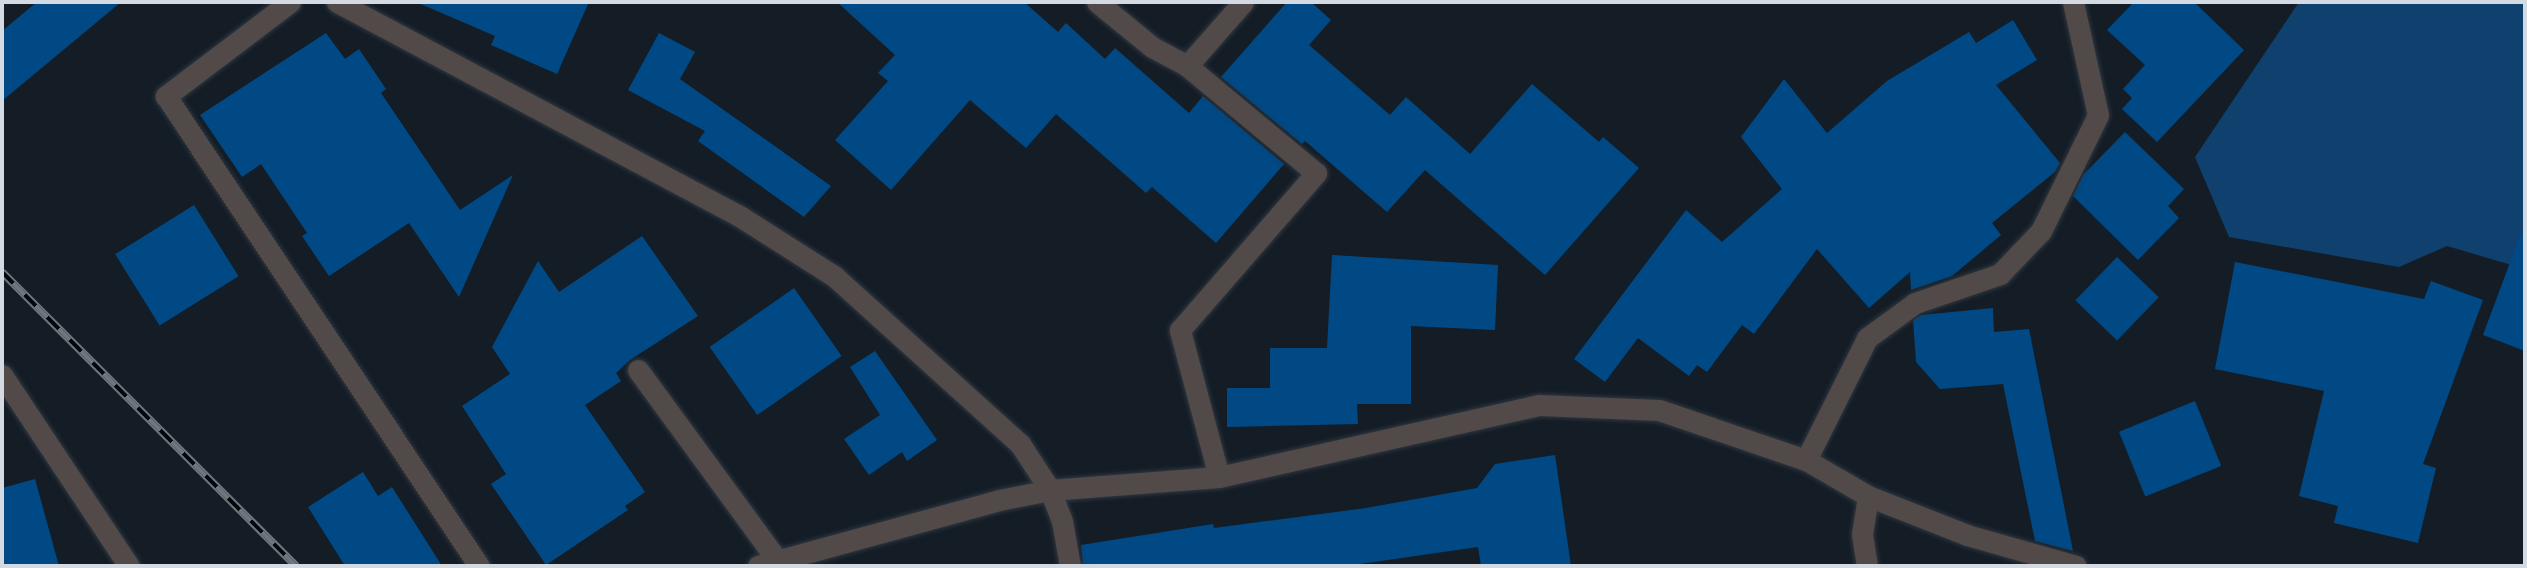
<!DOCTYPE html>
<html>
<head>
<meta charset="utf-8">
<style>
	body { margin:0 }
	#map { position:relative; width:2527px; height:568px; overflow:hidden; background:#141d26; font-family:"Space Grotesk",sans-serif }
	div>[style] { position:absolute }
	.green>* { inset:0; background:#0f406e }
	.building>* { inset:0; background:#004985; transform-origin:0 0 }
	.roads { filter:drop-shadow(0 0 2px #2f3740) drop-shadow(0 0 2px #2f3740) }
	.lane>* { height:21px; margin:-10.5px; padding:0 10.5px; transform-origin:10.5px; border-radius:10.5px; background:#514a48 }
	.street>* { height:21px; margin:-10.5px; padding:0 10.5px; transform-origin:10.5px; border-radius:10.5px; background:#514a48 }
	.rail>* { height:8px; margin-top:-4px; transform-origin:0; background:repeating-linear-gradient(90deg,#04070b 0 16px,#6e767e 0 32px); box-sizing:border-box; border-block:2px solid #6e767e }
	span { translate:-50% -50%; white-space:nowrap; text-align:center; line-height:1.15; -webkit-text-stroke:6px #04070b; paint-order:stroke }
	.frame { position:absolute; inset:0; border:4px solid #d4dae1; pointer-events:none }
</style>
</head>
<body>
<div id="map">
	<div class="green">
		<i style="clip-path:polygon(2299px 2px,2525px 2px,2525px 269px,2447px 246px,2399px 267px,2229px 237px,2195px 157px)"></i>
	</div>
	<div class="building">
		<i style="clip-path:polygon(37px 2px,121px 2px,2px 101px,2px 31px)"></i>
		<i style="clip-path:polygon(416px 2px,589px 2px,557px 74px,491px 45px,495px 36px)"></i>
		<i style="clip-path:polygon(837px 2px,1024px 2px,1058px 32px,1066px 23px,1105px 59px,1115px 48px,1189px 113px,1203px 96px,1284px 164px,1216px 243px,1152px 187px,1146px 193px,1056px 114px,1026px 148px,970px 100px,891px 190px,835px 140px,888px 81px,878px 73px,895px 55px)"></i>
		<i style="clip-path:polygon(1287px 2px,1311px 2px,1331px 20px,1309px 45px,1390px 115px,1406px 97px,1470px 154px,1532px 84px,1599px 142px,1603px 137px,1639px 168px,1545px 275px,1425px 170px,1387px 212px,1305px 141px,1302px 144px,1221px 77px)"></i>
		<i style="clip-path:polygon(2134px 2px,2194px 2px,2244px 50px,2157px 142px,2122px 109px,2132px 98px,2123px 89px,2145px 65px,2107px 30px)"></i>
		<i style="clip-path:polygon(2013px 20px,2037px 60px,1996px 85px,2060px 163px,2055px 172px,1992px 223px,2001px 235px,1952px 276px,1911px 290px,1910px 272px,1869px 308px,1817px 249px,1754px 334px,1742px 325px,1707px 372px,1697px 365px,1689px 376px,1638px 338px,1605px 382px,1574px 359px,1686px 210px,1722px 242px,1782px 189px,1741px 137px,1784px 79px,1827px 133px,1887px 81px,1969px 32px,1976px 43px)"></i>
		<i style="clip-path:polygon(326px 33px,345px 59px,359px 49px,386px 89px,381px 93px,460px 210px,513px 175px,459px 297px,409px 223px,329px 276px,302px 236px,307px 233px,261px 164px,242px 177px,200px 115px)"></i>
		<i style="clip-path:polygon(659px 33px,695px 52px,680px 79px,831px 186px,804px 217px,698px 141px,705px 131px,628px 90px)"></i>
		<i style="clip-path:polygon(2125px 132px,2184px 189px,2168px 206px,2179px 218px,2138px 260px,2073px 196px,2083px 175px)"></i>
		<i style="left:194px;top:205px;width:84px;height:93px;rotate:58deg"></i>
		<i style="clip-path:polygon(2521px 233px,2525px 234px,2525px 351px,2483px 335px)"></i>
		<i style="clip-path:polygon(642px 236px,698px 316px,630px 360px,616px 373px,621px 381px,585px 405px,645px 492px,625px 506px,628px 510px,546px 565px,491px 484px,506px 474px,462px 406px,510px 374px,492px 347px,538px 261px,559px 292px)"></i>
		<i style="clip-path:polygon(1332px 255px,1498px 265px,1495px 330px,1411px 326px,1411px 404px,1357px 404px,1358px 424px,1227px 427px,1227px 388px,1270px 388px,1270px 348px,1327px 348px)"></i>
		<i style="left:2117px;top:257px;width:58px;height:60px;rotate:44deg"></i>
		<i style="clip-path:polygon(2235px 262px,2424px 299px,2431px 281px,2483px 300px,2423px 464px,2436px 468px,2418px 543px,2334px 523px,2338px 506px,2299px 496px,2324px 391px,2215px 369px)"></i>
		<i style="left:794px;top:288px;width:83px;height:103px;rotate:55deg"></i>
		<i style="clip-path:polygon(1993px 308px,1994px 332px,2029px 329px,2073px 551px,2035px 541px,2003px 384px,1940px 389px,1916px 362px,1913px 320px,1921px 315px)"></i>
		<i style="clip-path:polygon(875px 351px,937px 440px,907px 461px,902px 452px,869px 475px,844px 439px,880px 415px,850px 367px)"></i>
		<i style="left:2195px;top:401px;width:70px;height:82px;rotate:68deg"></i>
		<i style="clip-path:polygon(1555px 455px,1571px 566px,1481px 566px,1478px 547px,1346px 566px,1083px 566px,1081px 545px,1213px 524px,1214px 528px,1366px 508px,1477px 488px,1495px 464px)"></i>
		<i style="clip-path:polygon(363px 472px,378px 496px,392px 487px,442px 566px,345px 566px,308px 507px)"></i>
		<i style="clip-path:polygon(35px 479px,59px 566px,2px 566px,2px 488px)"></i>
	</div>
	<div class="roads">
		<div class="lane">
			<i style="left:638px;top:370px;width:237px;rotate:53.8deg"></i>
		</div>
		<div class="street">
			<i style="left:290px;top:2px;width:156px;rotate:142.8deg"></i>
			<i style="left:166px;top:96px;width:565px;rotate:56.34deg"></i>
			<i style="left:337px;top:2px;width:458px;rotate:28deg"></i>
			<i style="left:741px;top:217px;width:110px;rotate:32.4deg"></i>
			<i style="left:834px;top:276px;width:251px;rotate:42.1deg"></i>
			<i style="left:1020px;top:444px;width:55px;rotate:56.9deg"></i>
			<i style="left:1050px;top:490px;width:33px;rotate:69deg"></i>
			<i style="left:1062px;top:521px;width:46px;rotate:79.9deg"></i>
			<i style="left:1097px;top:2px;width:71px;rotate:39.3deg"></i>
			<i style="left:1152px;top:47px;width:40px;rotate:28deg"></i>
			<i style="left:2px;top:375px;width:229px;rotate:56.4deg"></i>
			<i style="left:1806px;top:460px;width:136px;rotate:-63.4deg"></i>
			<i style="left:1867px;top:338px;width:59px;rotate:-36.1deg"></i>
			<i style="left:1915px;top:303px;width:90px;rotate:-18.8deg"></i>
			<i style="left:2000px;top:274px;width:59px;rotate:-46.4deg"></i>
			<i style="left:2041px;top:231px;width:129px;rotate:-63.8deg"></i>
			<i style="left:2098px;top:115px;width:116px;rotate:-102.5deg"></i>
			<i style="left:1219px;top:477px;width:152px;rotate:-104.9deg"></i>
			<i style="left:1180px;top:330px;width:208px;rotate:-49.1deg"></i>
			<i style="left:1316px;top:173px;width:168px;rotate:-140.3deg"></i>
			<i style="left:1187px;top:66px;width:85px;rotate:-48.8deg"></i>
			<i style="left:758px;top:566px;width:250px;rotate:-15.3deg"></i>
			<i style="left:999px;top:500px;width:52px;rotate:-11.1deg"></i>
			<i style="left:1050px;top:490px;width:169px;rotate:-4.4deg"></i>
			<i style="left:1219px;top:477px;width:328px;rotate:-12.7deg"></i>
			<i style="left:1539px;top:405px;width:120px;rotate:2.4deg"></i>
			<i style="left:1659px;top:410px;width:155px;rotate:18.8deg"></i>
			<i style="left:1806px;top:460px;width:72px;rotate:30.1deg"></i>
			<i style="left:1868px;top:496px;width:106px;rotate:21.5deg"></i>
			<i style="left:1967px;top:535px;width:113px;rotate:15.9deg"></i>
			<i style="left:1867px;top:566px;width:32px;rotate:-99deg"></i>
			<i style="left:1862px;top:534px;width:38px;rotate:-81deg"></i>
		</div>
	</div>
	<div class="rail">
		<i style="left:2px;top:272px;width:416px;rotate:45deg"></i>
	</div>
	<div class="frame"></div>
</div>
</body>
</html>
